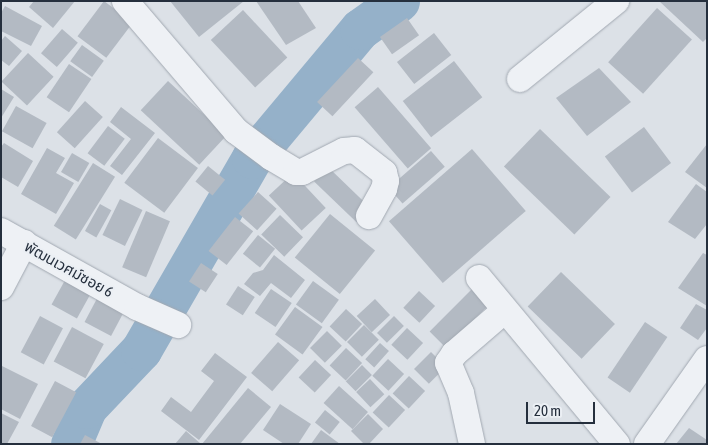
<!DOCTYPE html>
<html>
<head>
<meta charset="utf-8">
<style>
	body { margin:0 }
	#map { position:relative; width:708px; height:445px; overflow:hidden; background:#dce1e7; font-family:"Asap Condensed","Noto Sans Thai",sans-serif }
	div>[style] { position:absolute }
	.river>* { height:41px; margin:-20.5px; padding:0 20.5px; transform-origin:20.5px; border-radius:20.5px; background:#95b1c9 }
	.building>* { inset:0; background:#b3bac3; transform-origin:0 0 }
	.roads { filter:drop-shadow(0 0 1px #a1a8b1) drop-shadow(0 0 1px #a1a8b1) }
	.minor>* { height:26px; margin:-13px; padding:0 13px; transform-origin:13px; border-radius:13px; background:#eef1f5 }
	span { translate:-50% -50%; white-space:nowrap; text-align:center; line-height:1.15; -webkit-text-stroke:4px #ebeff4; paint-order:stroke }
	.street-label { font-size:15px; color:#252f3d }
	.frame { position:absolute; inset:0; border:2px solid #252f3d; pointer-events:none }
	.scale { position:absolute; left:526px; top:402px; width:69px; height:22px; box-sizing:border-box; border:2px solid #252f3d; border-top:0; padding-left:6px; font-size:15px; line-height:18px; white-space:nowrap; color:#252f3d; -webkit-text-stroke:4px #ebeff4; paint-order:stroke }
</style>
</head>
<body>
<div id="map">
	<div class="river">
		<i style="left:71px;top:444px;width:39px;rotate:-67deg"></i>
		<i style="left:86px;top:408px;width:80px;rotate:-46.5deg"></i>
		<i style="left:141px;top:350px;width:222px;rotate:-60deg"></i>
		<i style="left:252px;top:158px;width:168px;rotate:-50.1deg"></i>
		<i style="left:360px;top:29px;width:48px;rotate:-35.7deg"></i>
	</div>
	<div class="building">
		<i style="clip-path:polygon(34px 1px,75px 1px,53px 28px,29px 7px)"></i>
		<i style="left:104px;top:1px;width:36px;height:44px;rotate:37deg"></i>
		<i style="clip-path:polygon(170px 1px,244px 1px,199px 37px)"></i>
		<i style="clip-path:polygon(256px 1px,298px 1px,316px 28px,286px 45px)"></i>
		<i style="clip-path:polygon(659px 1px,707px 1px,707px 38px,703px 42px)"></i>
		<i style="clip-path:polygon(5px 6px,42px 26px,31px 46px,1px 31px,1px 13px)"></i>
		<i style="left:657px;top:8px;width:47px;height:73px;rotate:42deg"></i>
		<i style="left:243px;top:10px;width:65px;height:44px;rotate:47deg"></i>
		<i style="left:407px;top:18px;width:21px;height:33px;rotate:55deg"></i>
		<i style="left:62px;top:29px;width:21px;height:32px;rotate:41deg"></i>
		<i style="left:434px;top:33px;width:28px;height:47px;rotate:52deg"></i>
		<i style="clip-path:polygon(5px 36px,22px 51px,9px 66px,1px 60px,1px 41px)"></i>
		<i style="left:82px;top:45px;width:27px;height:20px;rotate:36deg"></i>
		<i style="left:28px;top:53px;width:35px;height:39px;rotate:43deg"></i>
		<i style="left:358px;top:58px;width:21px;height:60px;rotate:43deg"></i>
		<i style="left:454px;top:61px;width:46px;height:65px;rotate:52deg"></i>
		<i style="left:69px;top:64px;width:27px;height:40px;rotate:34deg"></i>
		<i style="clip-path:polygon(599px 68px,631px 102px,587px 136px,556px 98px)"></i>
		<i style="left:168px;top:81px;width:80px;height:40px;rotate:43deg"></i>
		<i style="left:378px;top:87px;width:81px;height:31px;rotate:49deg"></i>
		<i style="clip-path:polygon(1px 89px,14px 97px,1px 118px)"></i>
		<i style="left:85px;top:101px;width:24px;height:42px;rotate:42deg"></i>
		<i style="left:16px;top:106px;width:35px;height:29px;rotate:29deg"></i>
		<i style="clip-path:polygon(121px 107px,155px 133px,122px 175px,110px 166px,131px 139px,110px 122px)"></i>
		<i style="left:108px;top:126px;width:21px;height:34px;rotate:37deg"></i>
		<i style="left:644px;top:127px;width:45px;height:49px;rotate:53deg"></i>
		<i style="left:540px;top:129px;width:98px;height:52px;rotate:44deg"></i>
		<i style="left:158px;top:138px;width:50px;height:56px;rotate:37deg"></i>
		<i style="clip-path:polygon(4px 143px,33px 161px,18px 187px,1px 177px,1px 147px)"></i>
		<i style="clip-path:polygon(707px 144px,707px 188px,685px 172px)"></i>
		<i style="clip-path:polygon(47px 148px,65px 158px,56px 173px,74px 183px,56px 214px,21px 194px)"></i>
		<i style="left:472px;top:149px;width:82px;height:110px;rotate:49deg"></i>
		<i style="left:431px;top:151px;width:21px;height:56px;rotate:49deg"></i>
		<i style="left:72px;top:153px;width:20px;height:22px;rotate:30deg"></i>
		<i style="left:93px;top:163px;width:26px;height:74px;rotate:32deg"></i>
		<i style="left:208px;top:166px;width:22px;height:20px;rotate:39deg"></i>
		<i style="left:328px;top:167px;width:59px;height:20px;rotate:44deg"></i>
		<i style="left:293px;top:173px;width:48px;height:33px;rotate:47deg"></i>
		<i style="clip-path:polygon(696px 184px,707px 192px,707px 224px,695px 239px,668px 222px)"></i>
		<i style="left:258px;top:192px;width:25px;height:29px;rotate:42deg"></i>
		<i style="left:120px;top:199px;width:25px;height:40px;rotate:26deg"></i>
		<i style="left:100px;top:204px;width:13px;height:31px;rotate:29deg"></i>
		<i style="left:146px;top:211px;width:26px;height:61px;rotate:23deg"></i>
		<i style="left:330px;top:214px;width:58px;height:56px;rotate:39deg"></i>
		<i style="left:280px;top:215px;width:32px;height:27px;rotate:44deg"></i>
		<i style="left:235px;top:217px;width:23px;height:43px;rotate:38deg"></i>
		<i style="left:258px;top:235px;width:22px;height:24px;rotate:39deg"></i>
		<i style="clip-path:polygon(703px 253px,707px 255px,707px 306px,678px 288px)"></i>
		<i style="clip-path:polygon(274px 255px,305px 280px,291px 298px,271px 283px,260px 296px,244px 284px,253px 273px,263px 270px)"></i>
		<i style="left:201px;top:263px;width:20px;height:22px;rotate:33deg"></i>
		<i style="left:561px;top:272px;width:75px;height:48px;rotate:44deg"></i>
		<i style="left:69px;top:273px;width:29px;height:36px;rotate:29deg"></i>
		<i style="left:313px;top:281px;width:32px;height:29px;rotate:36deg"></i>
		<i style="left:477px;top:284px;width:23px;height:67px;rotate:45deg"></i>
		<i style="left:238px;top:286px;width:20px;height:22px;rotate:33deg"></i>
		<i style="left:271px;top:289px;width:25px;height:29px;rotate:34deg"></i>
		<i style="left:101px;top:291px;width:30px;height:35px;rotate:28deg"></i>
		<i style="left:419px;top:291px;width:22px;height:23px;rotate:43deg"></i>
		<i style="left:375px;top:299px;width:22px;height:25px;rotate:47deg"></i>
		<i style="clip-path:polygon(696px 304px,707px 310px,707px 328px,698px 340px,680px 328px)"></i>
		<i style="left:295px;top:307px;width:34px;height:34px;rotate:36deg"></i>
		<i style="left:346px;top:309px;width:22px;height:24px;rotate:43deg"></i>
		<i style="left:40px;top:316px;width:26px;height:41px;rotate:28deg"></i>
		<i style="left:394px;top:316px;width:14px;height:24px;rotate:45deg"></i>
		<i style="left:645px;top:322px;width:27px;height:67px;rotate:34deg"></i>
		<i style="left:364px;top:325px;width:21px;height:24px;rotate:45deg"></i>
		<i style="left:72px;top:327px;width:36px;height:39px;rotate:28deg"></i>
		<i style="left:407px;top:328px;width:22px;height:23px;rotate:43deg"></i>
		<i style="left:327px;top:331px;width:21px;height:24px;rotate:45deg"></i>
		<i style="left:278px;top:342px;width:28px;height:41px;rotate:41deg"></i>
		<i style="left:380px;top:343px;width:12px;height:22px;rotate:42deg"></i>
		<i style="left:346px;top:348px;width:22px;height:24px;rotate:43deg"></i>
		<i style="left:431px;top:352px;width:21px;height:24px;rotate:45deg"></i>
		<i style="clip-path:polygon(215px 353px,247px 377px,199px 440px,161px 411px,171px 397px,191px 412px,214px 381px,201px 371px)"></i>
		<i style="left:388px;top:359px;width:22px;height:23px;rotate:43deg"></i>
		<i style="left:315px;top:360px;width:22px;height:24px;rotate:43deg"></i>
		<i style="left:362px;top:365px;width:14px;height:23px;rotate:45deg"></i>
		<i style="clip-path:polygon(2px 366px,38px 384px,20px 419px,1px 409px)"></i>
		<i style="left:409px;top:376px;width:22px;height:24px;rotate:43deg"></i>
		<i style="left:370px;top:379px;width:21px;height:19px;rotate:47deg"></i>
		<i style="left:55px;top:381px;width:24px;height:51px;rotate:28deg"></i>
		<i style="left:339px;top:386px;width:39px;height:23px;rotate:42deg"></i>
		<i style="clip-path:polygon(248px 388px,271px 407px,240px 444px,202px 444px)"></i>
		<i style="left:389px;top:395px;width:22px;height:24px;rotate:43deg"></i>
		<i style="clip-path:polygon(280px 404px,311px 424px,298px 444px,284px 444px,263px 430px)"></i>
		<i style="left:325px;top:410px;width:19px;height:16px;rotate:39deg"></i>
		<i style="clip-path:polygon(1px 413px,19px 422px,7px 444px,1px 444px)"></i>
		<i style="clip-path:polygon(368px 414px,383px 429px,369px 444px,364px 444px,351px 431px)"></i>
		<i style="clip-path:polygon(689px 428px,707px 440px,707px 444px,676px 444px)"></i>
		<i style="clip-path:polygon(321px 430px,340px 444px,311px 444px)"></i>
		<i style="clip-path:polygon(186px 431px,201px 444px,175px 444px)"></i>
		<i style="clip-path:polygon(85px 435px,102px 444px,80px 444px)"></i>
	</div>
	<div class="roads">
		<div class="minor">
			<i style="left:125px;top:1px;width:171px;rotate:49.5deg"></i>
			<i style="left:236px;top:131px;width:44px;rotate:36.6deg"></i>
			<i style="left:271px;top:157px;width:29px;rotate:31deg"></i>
			<i style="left:296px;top:172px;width:6px"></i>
			<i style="left:302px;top:172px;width:47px;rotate:-26.6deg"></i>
			<i style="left:344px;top:151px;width:11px;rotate:-5deg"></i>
			<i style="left:355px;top:150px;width:37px;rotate:38deg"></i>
			<i style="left:384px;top:173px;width:8px;rotate:76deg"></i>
			<i style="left:386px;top:181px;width:8px;rotate:104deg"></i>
			<i style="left:384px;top:189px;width:31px;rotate:119deg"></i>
			<i style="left:520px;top:79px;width:124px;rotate:-39.1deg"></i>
			<i style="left:1px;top:231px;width:156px;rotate:29.2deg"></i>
			<i style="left:137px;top:307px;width:45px;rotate:23.7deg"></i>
			<i style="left:479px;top:278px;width:216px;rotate:50.3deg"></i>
			<i style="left:1px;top:287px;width:50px;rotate:-62.4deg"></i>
			<i style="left:472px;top:444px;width:52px;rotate:-102.2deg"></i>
			<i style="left:461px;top:393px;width:33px;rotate:-113deg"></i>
			<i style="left:448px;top:363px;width:11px;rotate:-56deg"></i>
			<i style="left:454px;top:354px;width:67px;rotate:-40.8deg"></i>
			<i style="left:647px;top:444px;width:104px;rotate:-54.8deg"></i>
		</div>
	</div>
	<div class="street-label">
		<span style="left:69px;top:269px;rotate:29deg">พัฒนเวศม์ซอย 6</span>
	</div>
	<div class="frame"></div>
	<div class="scale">20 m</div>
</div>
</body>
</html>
